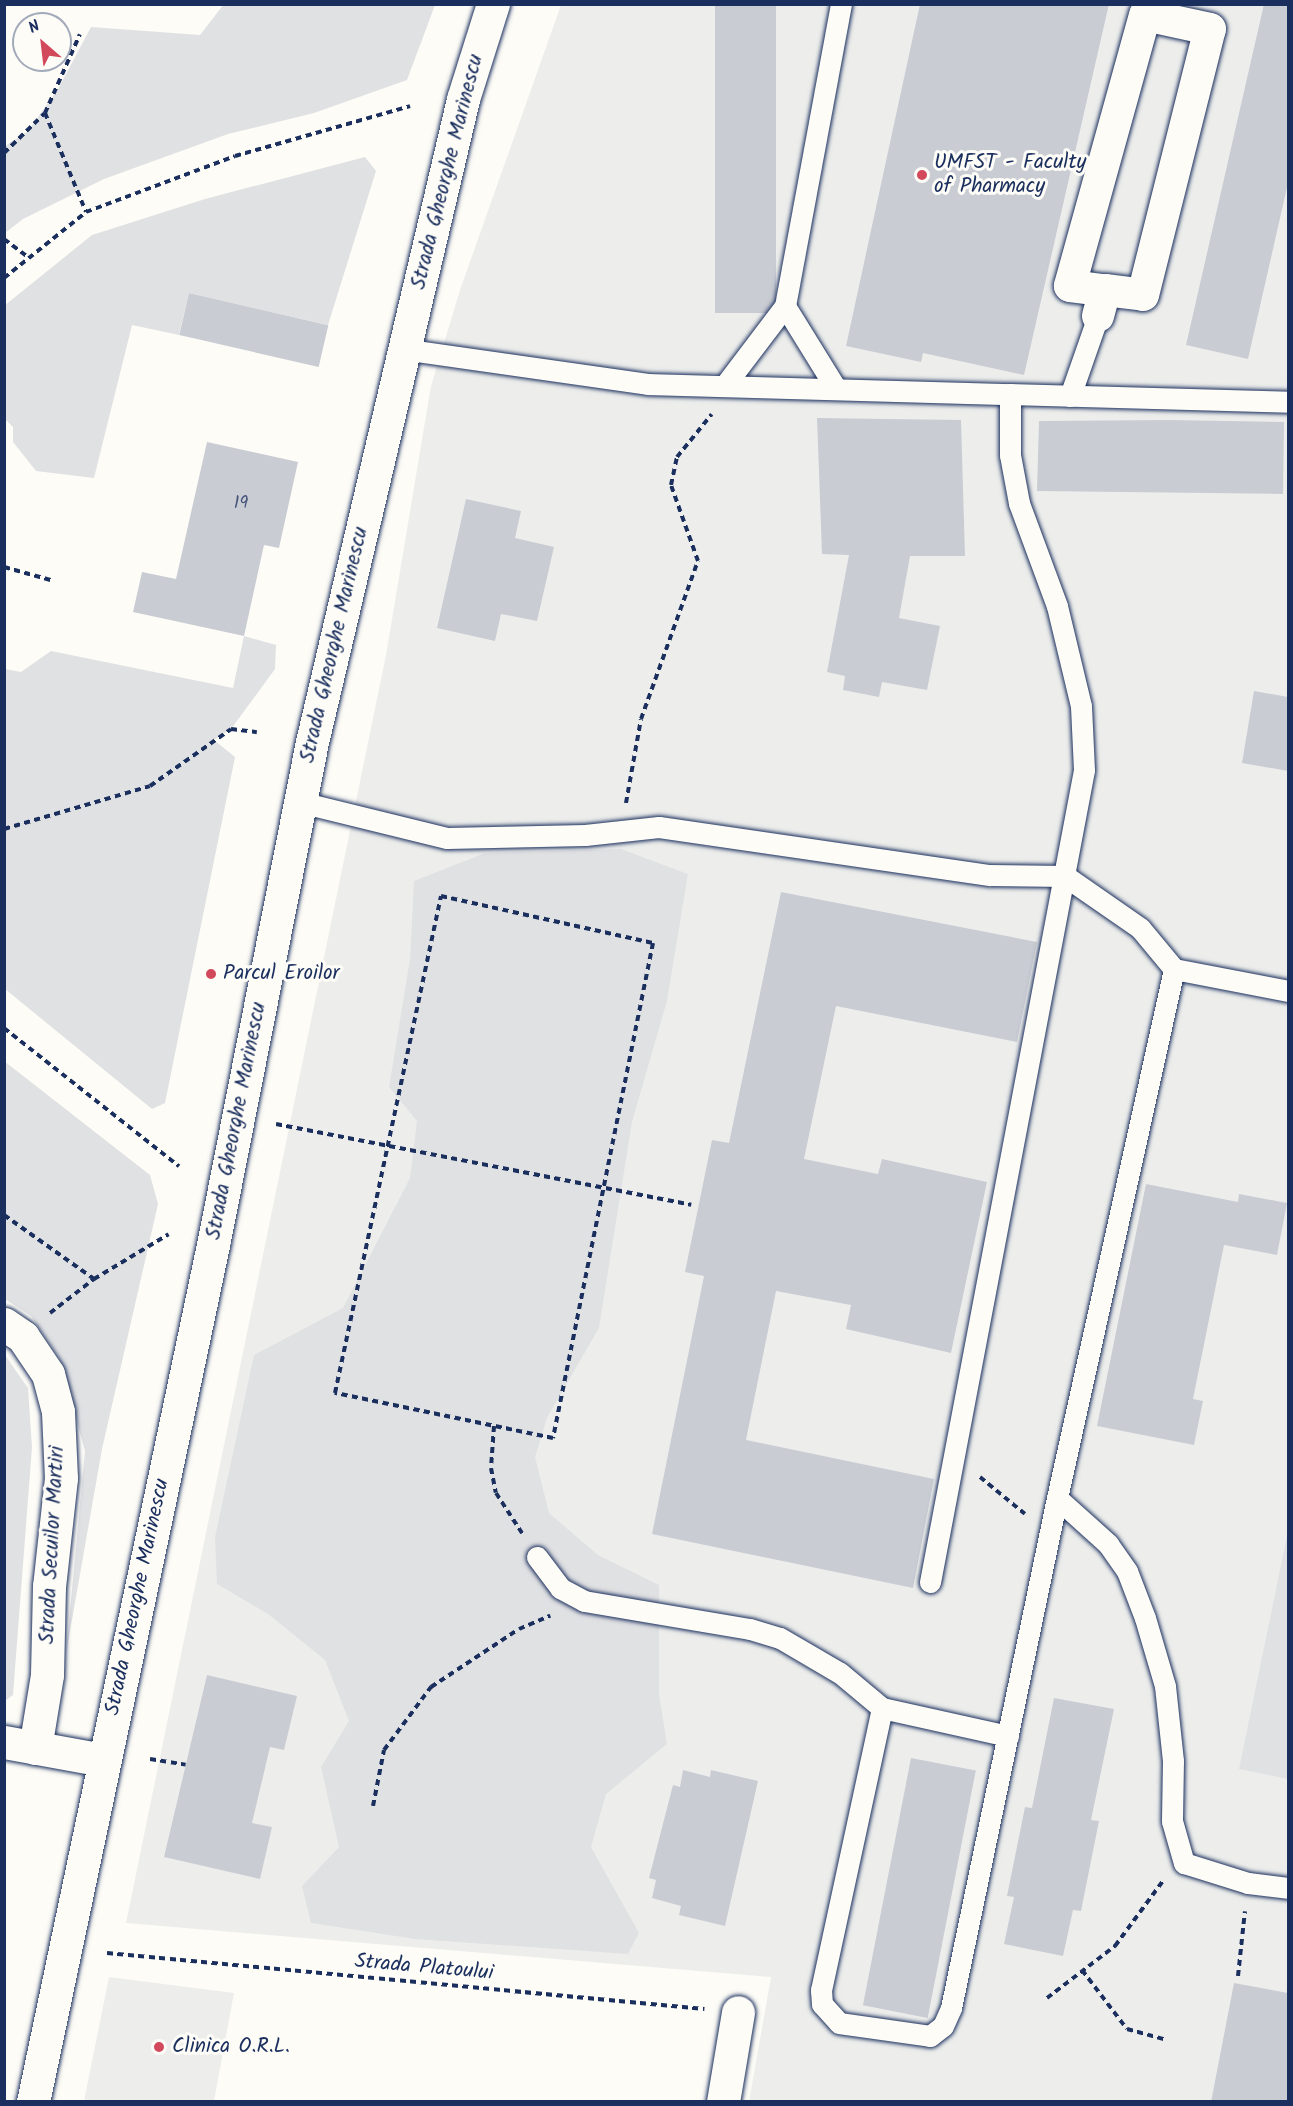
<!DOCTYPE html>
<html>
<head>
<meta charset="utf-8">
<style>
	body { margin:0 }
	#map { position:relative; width:1293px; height:2106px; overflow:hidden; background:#fdfcf7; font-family:Kalam,sans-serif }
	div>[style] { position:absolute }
	.built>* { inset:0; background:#edeeec }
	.green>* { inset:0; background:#e0e1e3 }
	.building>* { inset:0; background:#c9ccd3; transform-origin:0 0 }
	.path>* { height:4px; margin-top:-2px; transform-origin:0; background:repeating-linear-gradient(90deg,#1b2f5e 0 6px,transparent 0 10.5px) }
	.roads { filter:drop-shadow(0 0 2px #1b2f5e) drop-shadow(0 0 2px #1b2f5e) }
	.service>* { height:21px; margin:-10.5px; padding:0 10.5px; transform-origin:10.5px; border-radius:10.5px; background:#fdfcf7 }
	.pedestrian>* { height:32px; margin:-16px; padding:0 16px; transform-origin:16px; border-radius:16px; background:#fdfcf7 }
	.minor>* { height:33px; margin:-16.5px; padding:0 16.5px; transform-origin:16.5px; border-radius:16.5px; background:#fdfcf7 }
	.secondary>* { height:33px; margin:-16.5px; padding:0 16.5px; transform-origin:16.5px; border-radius:16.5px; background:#fdfcf7 }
	.dots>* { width:16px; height:16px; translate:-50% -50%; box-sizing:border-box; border:3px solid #fdfcf7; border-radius:50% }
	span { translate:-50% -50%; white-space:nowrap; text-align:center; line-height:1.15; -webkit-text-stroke:6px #fdfcf7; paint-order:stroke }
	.number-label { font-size:18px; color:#46567b }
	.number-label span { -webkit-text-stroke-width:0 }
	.poi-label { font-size:21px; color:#1b2f5e }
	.left { translate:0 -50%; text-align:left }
	.street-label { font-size:21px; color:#1b2f5e }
	.frame { position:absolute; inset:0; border:6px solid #1b2f5e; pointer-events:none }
	.north { position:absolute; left:12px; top:12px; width:60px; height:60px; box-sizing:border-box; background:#fdfcf7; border:2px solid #a3aaba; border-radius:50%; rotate:332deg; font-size:16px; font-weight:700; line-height:24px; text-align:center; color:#1b2f5e }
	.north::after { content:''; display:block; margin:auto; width:21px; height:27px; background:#d1495b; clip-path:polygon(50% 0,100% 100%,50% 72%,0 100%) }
</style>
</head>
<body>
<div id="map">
	<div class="built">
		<i style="clip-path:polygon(561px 5px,1288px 5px,1288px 2101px,749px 2101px,771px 1977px,126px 1923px,386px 655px,431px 386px,461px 287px)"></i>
		<i style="clip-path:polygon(109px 1977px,234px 1993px,214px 2101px,84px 2101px)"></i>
	</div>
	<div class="green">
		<i style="clip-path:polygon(224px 4px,435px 5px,407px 80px,314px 113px,228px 134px,104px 179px,23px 219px,5px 233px,5px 146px,28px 131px,58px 89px,91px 27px,200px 35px)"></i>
		<i style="clip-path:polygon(365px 157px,376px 171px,328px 325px,189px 293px,179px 335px,132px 325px,94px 478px,36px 471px,13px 442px,13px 427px,5px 419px,4px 306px,92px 235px,205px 199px)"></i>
		<i style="clip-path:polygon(244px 636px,276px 645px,275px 669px,231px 729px,214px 740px,235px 757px,165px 1103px,152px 1109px,5px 989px,5px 669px,21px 672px,51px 651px,233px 688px)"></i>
		<i style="clip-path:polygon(621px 849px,688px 874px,667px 1001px,632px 1122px,599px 1328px,547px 1418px,535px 1457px,549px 1513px,598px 1555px,659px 1585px,659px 1694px,667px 1744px,606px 1794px,591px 1847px,639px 1933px,628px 1954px,415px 1939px,311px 1923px,302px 1886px,339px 1847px,321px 1767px,349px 1721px,325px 1660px,268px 1614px,217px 1584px,215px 1537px,254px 1355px,343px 1308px,410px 1178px,417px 1121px,389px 1087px,410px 959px,414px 881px,485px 853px)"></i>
		<i style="clip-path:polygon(4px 1061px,150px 1175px,158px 1204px,102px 1449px,66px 1654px,85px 1451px,60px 1359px,31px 1316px,5px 1299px)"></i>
		<i style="clip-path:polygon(5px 1355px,28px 1388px,32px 1447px,13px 1695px,5px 1701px)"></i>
		<i style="clip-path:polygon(1288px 1531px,1288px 1779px,1239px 1769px)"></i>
	</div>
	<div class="building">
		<i style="left:715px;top:4px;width:61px;height:309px"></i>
		<i style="clip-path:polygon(920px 4px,1109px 4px,1024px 375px,923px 353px,921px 362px,846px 346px)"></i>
		<i style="clip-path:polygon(1264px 4px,1288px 4px,1288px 183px,1248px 359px,1186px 345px)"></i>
		<i style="left:189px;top:293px;width:143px;height:43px;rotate:13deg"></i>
		<i style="clip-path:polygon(817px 418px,961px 420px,965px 556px,910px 556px,899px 618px,940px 626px,927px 690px,882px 682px,879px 697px,843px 690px,845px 676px,827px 672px,849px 555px,822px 554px)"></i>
		<i style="clip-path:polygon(1170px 420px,1284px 422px,1283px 494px,1037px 491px,1039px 421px)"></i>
		<i style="clip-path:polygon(207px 442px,298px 462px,279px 548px,264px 545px,244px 636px,133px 612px,142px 572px,176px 579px)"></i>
		<i style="clip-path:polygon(466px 499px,521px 511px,515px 538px,554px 547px,537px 621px,501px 614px,495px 641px,437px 628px)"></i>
		<i style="clip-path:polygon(1254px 691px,1288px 697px,1288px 771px,1242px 763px)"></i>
		<i style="clip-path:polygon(781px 892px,1037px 942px,1017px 1042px,836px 1006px,804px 1159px,878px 1174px,882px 1159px,987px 1182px,951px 1353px,846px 1329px,851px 1305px,776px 1291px,746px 1440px,934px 1479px,913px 1588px,652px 1534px,704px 1276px,685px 1272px,712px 1140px,729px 1143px)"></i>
		<i style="clip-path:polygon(1146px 1184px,1238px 1202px,1239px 1194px,1287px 1203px,1277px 1255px,1224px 1245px,1193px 1399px,1203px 1401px,1194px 1445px,1097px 1426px)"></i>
		<i style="clip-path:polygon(207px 1675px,297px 1696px,284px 1750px,270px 1747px,252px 1823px,272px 1827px,260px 1879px,164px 1857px)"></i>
		<i style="clip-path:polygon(1054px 1698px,1114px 1709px,1091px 1820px,1099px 1821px,1081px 1911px,1073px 1910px,1063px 1956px,1004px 1944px,1014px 1897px,1007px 1896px,1025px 1807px,1032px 1808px)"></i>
		<i style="left:911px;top:1758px;width:66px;height:252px;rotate:11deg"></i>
		<i style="clip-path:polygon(683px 1770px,710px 1777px,711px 1770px,758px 1781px,725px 1926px,679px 1915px,681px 1906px,652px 1898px,656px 1880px,649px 1878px,673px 1785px,680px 1787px)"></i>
		<i style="clip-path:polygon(1234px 1983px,1288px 1993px,1288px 2102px,1211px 2102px)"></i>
	</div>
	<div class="path">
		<i style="left:45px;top:113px;width:107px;rotate:67.5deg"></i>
		<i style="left:4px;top:153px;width:57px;rotate:-44.3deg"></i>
		<i style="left:45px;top:113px;width:86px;rotate:-66.1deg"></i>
		<i style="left:4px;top:239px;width:31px;rotate:37deg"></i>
		<i style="left:4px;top:278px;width:105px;rotate:-38.8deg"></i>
		<i style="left:86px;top:212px;width:159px;rotate:-20.6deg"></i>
		<i style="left:235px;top:156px;width:182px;rotate:-15.9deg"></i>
		<i style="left:4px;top:567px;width:52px;rotate:15.6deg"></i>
		<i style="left:626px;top:803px;width:85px;rotate:-79.9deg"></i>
		<i style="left:641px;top:719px;width:168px;rotate:-70.2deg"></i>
		<i style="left:698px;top:561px;width:81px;rotate:-109.6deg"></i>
		<i style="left:671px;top:485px;width:29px;rotate:-78deg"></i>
		<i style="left:677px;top:457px;width:55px;rotate:-50.9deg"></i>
		<i style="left:4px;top:829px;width:152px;rotate:-16.4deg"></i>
		<i style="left:150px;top:786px;width:99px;rotate:-35.1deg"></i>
		<i style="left:231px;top:729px;width:26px;rotate:7deg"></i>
		<i style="left:441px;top:896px;width:217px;rotate:12.5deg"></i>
		<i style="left:653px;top:943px;width:505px;rotate:101.42deg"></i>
		<i style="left:553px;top:1438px;width:223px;rotate:-168.3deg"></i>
		<i style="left:335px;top:1393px;width:508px;rotate:-77.96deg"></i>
		<i style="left:4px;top:1028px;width:223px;rotate:38.3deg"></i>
		<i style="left:276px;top:1124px;width:423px;rotate:11deg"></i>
		<i style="left:4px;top:1215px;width:110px;rotate:35.4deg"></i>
		<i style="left:50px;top:1313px;width:56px;rotate:-37.7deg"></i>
		<i style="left:94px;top:1279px;width:87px;rotate:-31deg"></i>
		<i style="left:494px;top:1426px;width:42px;rotate:94.1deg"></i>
		<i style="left:491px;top:1468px;width:25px;rotate:79deg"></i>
		<i style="left:496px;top:1493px;width:48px;rotate:57deg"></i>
		<i style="left:980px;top:1477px;width:58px;rotate:39.4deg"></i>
		<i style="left:150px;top:1759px;width:36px;rotate:9deg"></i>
		<i style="left:373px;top:1806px;width:57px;rotate:-78.9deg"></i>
		<i style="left:384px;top:1750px;width:79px;rotate:-53.3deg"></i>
		<i style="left:431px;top:1687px;width:105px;rotate:-33.4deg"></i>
		<i style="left:519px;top:1629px;width:34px;rotate:-23deg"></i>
		<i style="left:107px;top:1953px;width:600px;rotate:5.36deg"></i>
		<i style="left:1082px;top:1970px;width:74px;rotate:52.7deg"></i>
		<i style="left:1127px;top:2029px;width:41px;rotate:15.4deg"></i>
		<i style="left:1238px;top:1976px;width:65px;rotate:-83.9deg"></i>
		<i style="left:1047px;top:1998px;width:86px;rotate:-37.4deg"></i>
		<i style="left:1115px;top:1946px;width:81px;rotate:-53.6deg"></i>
	</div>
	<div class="roads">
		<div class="service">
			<i style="left:785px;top:306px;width:307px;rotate:-79.5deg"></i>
			<i style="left:403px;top:349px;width:247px;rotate:8.1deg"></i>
			<i style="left:648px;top:384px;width:362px;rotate:1.6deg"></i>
			<i style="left:725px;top:385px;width:99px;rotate:-52.8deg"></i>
			<i style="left:785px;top:306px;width:95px;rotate:58.3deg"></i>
			<i style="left:1070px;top:396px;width:85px;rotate:-70.7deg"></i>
			<i style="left:300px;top:802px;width:151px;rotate:13.8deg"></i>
			<i style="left:447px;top:838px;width:138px;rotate:-1.2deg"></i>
			<i style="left:585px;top:835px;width:74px;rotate:-6.2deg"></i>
			<i style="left:659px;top:827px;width:334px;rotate:8.3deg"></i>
			<i style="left:990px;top:875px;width:75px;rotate:0.8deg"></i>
			<i style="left:1065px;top:876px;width:91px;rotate:34.7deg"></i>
			<i style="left:1140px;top:928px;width:53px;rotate:50.3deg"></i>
			<i style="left:1174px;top:969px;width:116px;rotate:10.9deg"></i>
			<i style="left:1057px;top:1498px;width:69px;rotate:42deg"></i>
			<i style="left:1108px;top:1544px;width:33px;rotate:55deg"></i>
			<i style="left:1127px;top:1571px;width:50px;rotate:69deg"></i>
			<i style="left:1145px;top:1618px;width:71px;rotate:73.6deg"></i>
			<i style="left:1165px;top:1686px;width:75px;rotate:83.9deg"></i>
			<i style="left:1173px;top:1761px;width:60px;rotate:91deg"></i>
			<i style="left:1172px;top:1821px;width:44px;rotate:74.1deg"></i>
			<i style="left:1184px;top:1863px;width:67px;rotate:17.4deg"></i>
			<i style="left:1248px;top:1883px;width:40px;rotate:7.1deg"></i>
			<i style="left:537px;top:1557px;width:39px;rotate:53deg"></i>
			<i style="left:560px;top:1588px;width:27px;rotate:28deg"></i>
			<i style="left:584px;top:1601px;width:168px;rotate:9.6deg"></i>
			<i style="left:750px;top:1629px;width:31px;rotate:17deg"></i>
			<i style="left:780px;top:1638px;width:69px;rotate:30.3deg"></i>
			<i style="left:840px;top:1673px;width:55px;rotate:39.8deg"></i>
			<i style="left:882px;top:1708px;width:129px;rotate:12.5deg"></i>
			<i style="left:930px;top:1582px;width:826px;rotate:-79.26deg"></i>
			<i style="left:1084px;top:770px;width:64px;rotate:-92.7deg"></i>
			<i style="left:1081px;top:706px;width:103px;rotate:-103.5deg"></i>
			<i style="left:1057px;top:606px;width:110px;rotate:-110.3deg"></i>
			<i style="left:1019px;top:503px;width:49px;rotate:-100.6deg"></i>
			<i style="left:1010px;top:455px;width:61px;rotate:-90deg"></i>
			<i style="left:1010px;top:394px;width:278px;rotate:1.6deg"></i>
			<i style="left:882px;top:1708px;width:289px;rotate:102.2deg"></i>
			<i style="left:821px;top:1990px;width:14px;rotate:86deg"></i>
			<i style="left:822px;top:2004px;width:25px;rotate:48deg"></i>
			<i style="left:839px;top:2023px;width:92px;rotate:8.1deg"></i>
			<i style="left:930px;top:2036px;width:16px;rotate:-38deg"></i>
			<i style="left:943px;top:2026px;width:20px;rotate:-66deg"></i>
			<i style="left:951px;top:2008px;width:521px;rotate:-78.26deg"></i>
			<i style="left:1057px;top:1498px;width:542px;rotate:-77.53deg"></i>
		</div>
		<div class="pedestrian">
			<i style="left:1098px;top:316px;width:27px;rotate:-75deg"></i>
			<i style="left:1105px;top:290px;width:38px;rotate:7deg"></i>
			<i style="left:1143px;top:295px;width:274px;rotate:-75.9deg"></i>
			<i style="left:1210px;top:29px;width:66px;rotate:-167.8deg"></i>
			<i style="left:1145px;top:15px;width:281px;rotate:105.5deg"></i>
			<i style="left:1070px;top:286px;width:35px;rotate:7deg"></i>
		</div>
		<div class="minor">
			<i style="left:4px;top:1324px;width:23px;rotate:34deg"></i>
			<i style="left:23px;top:1337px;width:45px;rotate:56deg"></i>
			<i style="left:48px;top:1374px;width:39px;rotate:75deg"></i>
			<i style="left:58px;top:1412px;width:66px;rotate:87.4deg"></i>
			<i style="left:61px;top:1478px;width:109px;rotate:96.3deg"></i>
			<i style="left:49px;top:1586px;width:89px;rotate:91.3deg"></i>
			<i style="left:47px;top:1675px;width:74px;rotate:99.3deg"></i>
			<i style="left:4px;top:1742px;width:101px;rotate:10.3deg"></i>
			<i style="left:723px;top:2102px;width:91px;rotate:-80.5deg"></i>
		</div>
		<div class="secondary">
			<i style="left:33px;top:2102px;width:876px;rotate:-78.14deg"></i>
			<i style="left:213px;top:1245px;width:513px;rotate:-78.87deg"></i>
			<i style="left:312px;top:742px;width:660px;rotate:-76.78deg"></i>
			<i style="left:463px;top:99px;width:100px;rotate:-72.5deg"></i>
		</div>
	</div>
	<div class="dots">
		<i style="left:922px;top:175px;background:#d1495b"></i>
		<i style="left:211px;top:974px;background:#d1495b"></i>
		<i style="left:159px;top:2047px;background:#d1495b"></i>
	</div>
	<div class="number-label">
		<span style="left:241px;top:504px">19</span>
	</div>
	<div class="poi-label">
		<span class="left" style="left:934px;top:175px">UMFST - Faculty<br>of Pharmacy</span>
		<span class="left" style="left:223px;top:974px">Parcul Eroilor</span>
		<span class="left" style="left:172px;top:2047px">Clinica O.R.L.</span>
	</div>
	<div class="street-label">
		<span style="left:448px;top:172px;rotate:-76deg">Strada Gheorghe Marinescu</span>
		<span style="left:335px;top:645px;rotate:-77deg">Strada Gheorghe Marinescu</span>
		<span style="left:237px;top:1121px;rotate:-79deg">Strada Gheorghe Marinescu</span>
		<span style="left:53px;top:1545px;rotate:-87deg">Strada Secuilor Martiri</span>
		<span style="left:138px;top:1597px;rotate:-78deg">Strada Gheorghe Marinescu</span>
		<span style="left:424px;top:1968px;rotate:5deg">Strada Platoului</span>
	</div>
	<div class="frame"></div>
	<div class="north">N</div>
</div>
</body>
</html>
